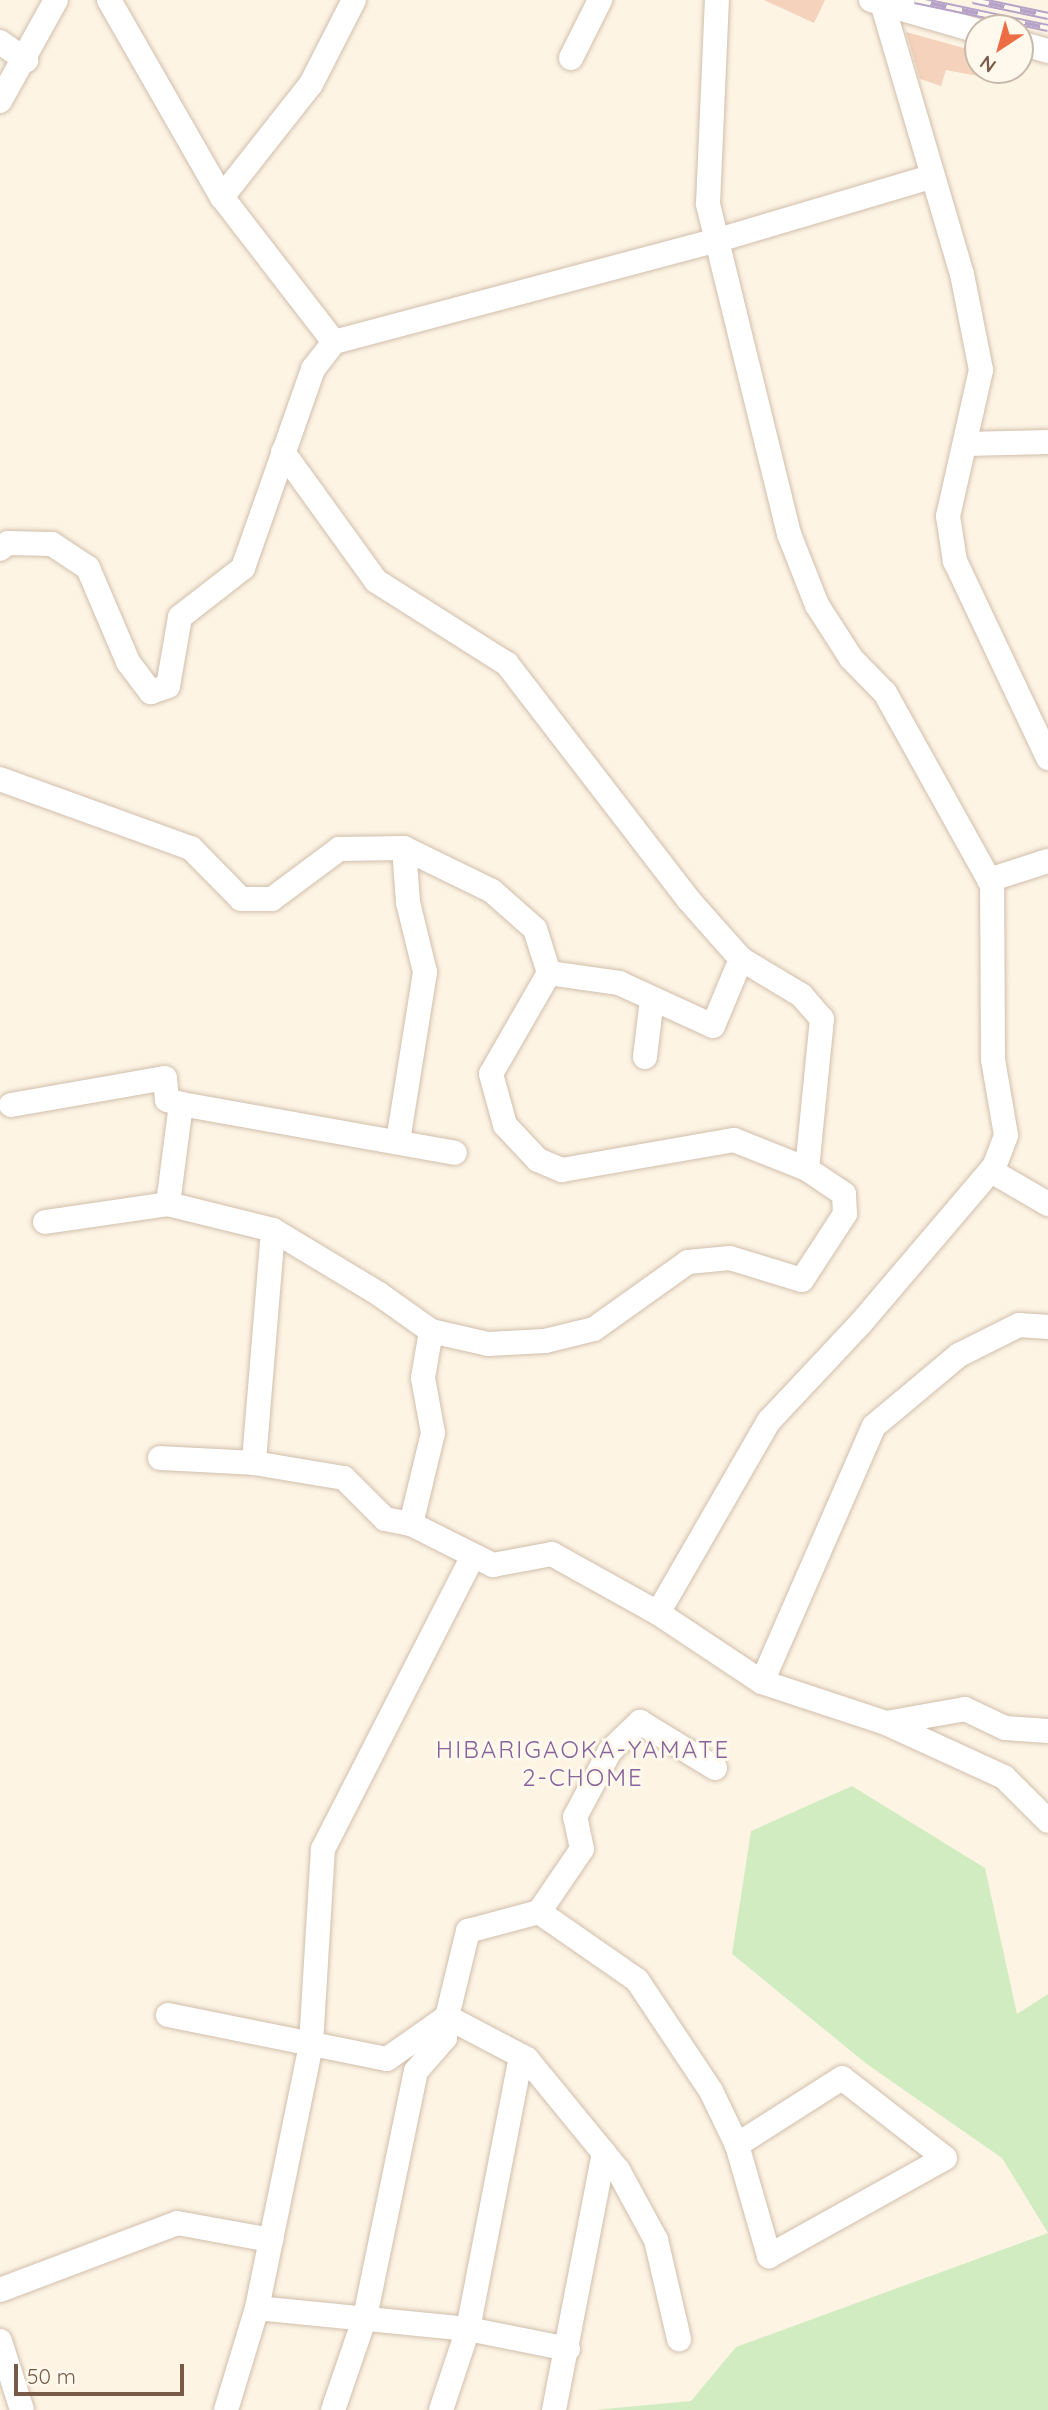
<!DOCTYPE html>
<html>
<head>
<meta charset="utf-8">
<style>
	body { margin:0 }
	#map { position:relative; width:1048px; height:2410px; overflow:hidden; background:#fdf4e4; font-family:Quicksand,sans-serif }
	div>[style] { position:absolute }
	.green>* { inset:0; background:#d2ecc2 }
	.building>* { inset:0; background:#f4d2bb }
	.roads { filter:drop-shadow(0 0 2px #d1beac) drop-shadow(0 0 2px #d1beac) }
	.street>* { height:24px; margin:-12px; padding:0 12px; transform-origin:12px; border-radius:12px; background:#fff }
	.rail>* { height:8px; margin-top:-4px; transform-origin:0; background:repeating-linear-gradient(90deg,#fff8ec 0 16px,#b7a2c8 0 32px); box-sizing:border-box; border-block:2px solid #b7a2c8 }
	span { translate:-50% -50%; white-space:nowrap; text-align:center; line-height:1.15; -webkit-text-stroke:6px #fff8ec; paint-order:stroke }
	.neighbourhood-label { font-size:24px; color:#89649b; letter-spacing:2px }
	.north { position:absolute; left:964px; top:14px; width:70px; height:70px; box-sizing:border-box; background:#fff8ec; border:2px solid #c9b9aa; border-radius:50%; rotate:216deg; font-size:19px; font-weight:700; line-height:28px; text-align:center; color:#775a48 }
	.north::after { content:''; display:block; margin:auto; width:24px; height:32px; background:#ec6d44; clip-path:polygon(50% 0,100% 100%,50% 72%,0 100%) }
	.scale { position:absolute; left:14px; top:2364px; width:170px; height:32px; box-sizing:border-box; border:4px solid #775a48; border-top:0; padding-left:9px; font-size:21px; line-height:24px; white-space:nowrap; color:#775a48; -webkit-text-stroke:5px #fff8ec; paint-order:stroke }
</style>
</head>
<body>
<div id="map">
	<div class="green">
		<i style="clip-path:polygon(852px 1786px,985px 1868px,1017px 2014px,1048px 1994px,1048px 2410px,594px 2410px,691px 2401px,736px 2347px,1048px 2233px,1002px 2158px,868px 2065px,732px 1954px,751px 1831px)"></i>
	</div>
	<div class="building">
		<i style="clip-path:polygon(764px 0,825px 0,814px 23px)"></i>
		<i style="clip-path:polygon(906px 32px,978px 52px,978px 76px,946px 70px,941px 86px,920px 79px)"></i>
	</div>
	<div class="roads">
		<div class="street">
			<i style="left:109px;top:0;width:227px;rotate:60.2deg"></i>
			<i style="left:222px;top:197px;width:144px;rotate:-51.8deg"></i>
			<i style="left:311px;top:84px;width:94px;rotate:-62.9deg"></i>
			<i style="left:871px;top:0;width:111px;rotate:16.2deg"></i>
			<i style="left:883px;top:6px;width:279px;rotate:73.6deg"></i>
			<i style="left:962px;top:274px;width:98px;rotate:78.8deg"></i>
			<i style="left:981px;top:370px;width:150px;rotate:102.7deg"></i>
			<i style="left:948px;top:516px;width:46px;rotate:81.2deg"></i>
			<i style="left:955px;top:561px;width:218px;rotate:64.7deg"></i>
			<i style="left:0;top:42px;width:32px;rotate:35deg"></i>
			<i style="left:1020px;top:43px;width:29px;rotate:16deg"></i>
			<i style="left:571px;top:58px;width:65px;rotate:-63.4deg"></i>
			<i style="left:0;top:101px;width:115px;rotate:-61deg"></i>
			<i style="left:222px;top:197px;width:183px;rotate:52.3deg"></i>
			<i style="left:967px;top:444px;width:81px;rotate:-1.4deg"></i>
			<i style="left:0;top:549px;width:10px;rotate:-37deg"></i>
			<i style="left:8px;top:543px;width:44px;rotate:1.3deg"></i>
			<i style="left:52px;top:544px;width:43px;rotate:33.7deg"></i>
			<i style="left:88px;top:568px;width:102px;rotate:66.9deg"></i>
			<i style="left:128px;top:662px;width:38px;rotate:53deg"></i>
			<i style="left:151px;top:692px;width:18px;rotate:-19deg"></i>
			<i style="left:168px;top:686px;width:70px;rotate:-80.1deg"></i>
			<i style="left:180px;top:617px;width:80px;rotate:-37.9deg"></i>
			<i style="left:243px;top:568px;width:211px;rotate:-70.6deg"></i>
			<i style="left:313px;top:369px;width:34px;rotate:-52deg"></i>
			<i style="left:334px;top:342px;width:397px;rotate:-14.9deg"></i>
			<i style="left:718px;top:240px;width:222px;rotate:-16.5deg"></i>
			<i style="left:0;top:779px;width:203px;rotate:19.9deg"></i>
			<i style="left:191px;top:848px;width:71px;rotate:45.6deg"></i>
			<i style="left:241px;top:899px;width:31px"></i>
			<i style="left:272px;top:899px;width:84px;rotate:-36.7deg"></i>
			<i style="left:339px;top:849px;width:65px;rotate:-0.9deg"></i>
			<i style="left:404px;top:848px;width:98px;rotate:26deg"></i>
			<i style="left:492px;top:891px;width:57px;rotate:41.5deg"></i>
			<i style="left:535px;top:929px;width:46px;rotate:72.3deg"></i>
			<i style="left:549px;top:973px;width:71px;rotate:8.1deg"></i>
			<i style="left:619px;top:983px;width:103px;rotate:24.6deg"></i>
			<i style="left:713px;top:1026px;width:73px;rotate:-67.3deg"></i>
			<i style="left:741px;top:959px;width:80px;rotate:-131.5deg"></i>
			<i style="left:688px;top:899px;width:297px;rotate:-127.6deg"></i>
			<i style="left:507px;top:664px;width:155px;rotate:-147.6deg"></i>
			<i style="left:376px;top:581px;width:159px;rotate:-125.8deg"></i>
			<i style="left:989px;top:880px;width:62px;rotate:-17.9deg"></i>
			<i style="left:549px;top:973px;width:116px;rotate:119.9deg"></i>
			<i style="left:491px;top:1074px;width:53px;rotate:74.6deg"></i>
			<i style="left:505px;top:1125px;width:48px;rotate:46.7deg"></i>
			<i style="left:538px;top:1160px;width:26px;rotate:23deg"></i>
			<i style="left:562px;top:1170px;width:175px;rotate:-9.9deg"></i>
			<i style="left:734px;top:1140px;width:79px;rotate:21.7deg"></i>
			<i style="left:645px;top:1057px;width:59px;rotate:-83.2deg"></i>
			<i style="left:11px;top:1105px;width:156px;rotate:-9.9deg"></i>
			<i style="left:165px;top:1078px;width:22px;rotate:85deg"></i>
			<i style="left:167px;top:1100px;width:15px;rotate:16deg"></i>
			<i style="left:181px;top:1104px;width:278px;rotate:10.1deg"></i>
			<i style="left:398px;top:1141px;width:171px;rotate:-80.9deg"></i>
			<i style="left:425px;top:972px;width:72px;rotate:-103.7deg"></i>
			<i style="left:408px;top:902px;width:54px;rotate:-94.2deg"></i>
			<i style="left:991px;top:1171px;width:66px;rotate:30.1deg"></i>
			<i style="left:168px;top:1204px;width:101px;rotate:-82.6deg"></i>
			<i style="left:45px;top:1222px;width:124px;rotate:-8.3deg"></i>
			<i style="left:168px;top:1204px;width:108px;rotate:13.9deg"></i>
			<i style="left:273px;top:1230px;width:124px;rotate:31.1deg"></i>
			<i style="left:379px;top:1294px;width:64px;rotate:35.4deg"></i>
			<i style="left:431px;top:1331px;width:48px;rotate:99.7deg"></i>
			<i style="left:423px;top:1378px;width:56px;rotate:79.7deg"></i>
			<i style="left:433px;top:1433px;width:94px;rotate:103.6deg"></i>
			<i style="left:411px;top:1524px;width:92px;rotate:26.6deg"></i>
			<i style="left:493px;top:1565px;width:60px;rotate:-10.6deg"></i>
			<i style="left:552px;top:1554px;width:121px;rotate:29.1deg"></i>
			<i style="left:658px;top:1613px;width:125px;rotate:33.6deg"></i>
			<i style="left:762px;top:1682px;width:131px;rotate:18.3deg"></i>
			<i style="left:886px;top:1723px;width:130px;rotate:24.6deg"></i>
			<i style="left:1004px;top:1777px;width:62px;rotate:45deg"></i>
			<i style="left:273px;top:1230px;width:234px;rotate:94.7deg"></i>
			<i style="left:254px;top:1463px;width:91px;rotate:9.5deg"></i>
			<i style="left:344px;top:1478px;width:58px;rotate:45deg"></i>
			<i style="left:385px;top:1519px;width:26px;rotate:11deg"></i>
			<i style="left:431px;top:1331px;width:58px;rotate:12.8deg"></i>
			<i style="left:488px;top:1344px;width:57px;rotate:-3deg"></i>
			<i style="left:545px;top:1341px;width:50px;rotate:-13.8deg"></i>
			<i style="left:594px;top:1329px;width:115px;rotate:-35.5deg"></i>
			<i style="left:688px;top:1262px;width:42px;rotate:-5.4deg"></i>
			<i style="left:730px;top:1258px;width:75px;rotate:17deg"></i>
			<i style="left:802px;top:1280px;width:79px;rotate:-56.9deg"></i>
			<i style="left:845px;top:1214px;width:20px;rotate:-93deg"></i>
			<i style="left:844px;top:1194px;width:45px;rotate:-146deg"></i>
			<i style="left:807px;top:1169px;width:151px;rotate:-84.3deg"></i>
			<i style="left:822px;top:1019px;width:32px;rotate:-131deg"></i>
			<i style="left:801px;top:995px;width:70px;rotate:-149deg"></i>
			<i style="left:160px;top:1458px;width:94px;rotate:3deg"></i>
			<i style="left:658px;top:1613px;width:222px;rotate:-60deg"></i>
			<i style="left:769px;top:1421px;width:134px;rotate:-46.8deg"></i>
			<i style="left:861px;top:1323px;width:205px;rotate:-49.6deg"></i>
			<i style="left:994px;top:1167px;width:34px;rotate:-69deg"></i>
			<i style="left:1006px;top:1135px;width:76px;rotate:-99.8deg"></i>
			<i style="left:993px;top:1060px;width:175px;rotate:-90.3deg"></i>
			<i style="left:992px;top:885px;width:220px;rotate:-119.1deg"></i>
			<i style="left:885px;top:693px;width:49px;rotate:-134.2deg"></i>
			<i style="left:851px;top:658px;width:63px;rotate:-122.7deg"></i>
			<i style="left:817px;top:605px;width:76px;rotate:-111.5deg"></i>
			<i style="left:789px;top:534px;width:340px;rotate:-103.8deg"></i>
			<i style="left:708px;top:204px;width:204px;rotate:-87.5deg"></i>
			<i style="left:762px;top:1682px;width:279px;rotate:-66.4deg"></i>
			<i style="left:874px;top:1426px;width:111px;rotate:-39.9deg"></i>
			<i style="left:959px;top:1355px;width:67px;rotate:-26.6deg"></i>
			<i style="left:1019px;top:1325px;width:29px;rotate:4deg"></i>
			<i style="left:886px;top:1723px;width:80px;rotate:-10deg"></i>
			<i style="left:965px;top:1709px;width:44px;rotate:25.4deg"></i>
			<i style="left:1005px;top:1728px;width:43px;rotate:4deg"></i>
			<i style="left:539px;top:1912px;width:119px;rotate:34.8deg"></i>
			<i style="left:637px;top:1980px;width:133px;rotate:56.3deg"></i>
			<i style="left:711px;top:2091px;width:60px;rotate:64.3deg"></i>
			<i style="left:737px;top:2145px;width:116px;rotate:73.9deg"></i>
			<i style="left:769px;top:2256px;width:201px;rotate:-29.1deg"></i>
			<i style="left:945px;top:2158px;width:130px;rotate:-142.2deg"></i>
			<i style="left:842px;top:2078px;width:125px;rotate:147.5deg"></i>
			<i style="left:168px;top:2015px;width:223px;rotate:11.4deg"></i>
			<i style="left:387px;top:2059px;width:73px;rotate:-35deg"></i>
			<i style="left:447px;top:2017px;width:89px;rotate:-76.3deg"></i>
			<i style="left:468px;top:1931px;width:73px;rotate:-15deg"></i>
			<i style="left:539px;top:1912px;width:76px;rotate:-55.7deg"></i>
			<i style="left:582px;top:1849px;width:33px;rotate:-102deg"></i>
			<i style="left:575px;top:1817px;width:75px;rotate:-62.1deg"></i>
			<i style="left:610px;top:1751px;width:42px;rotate:-44deg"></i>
			<i style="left:640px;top:1722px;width:88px;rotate:31.5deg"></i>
			<i style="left:0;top:2290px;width:189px;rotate:-20.7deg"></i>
			<i style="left:177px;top:2223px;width:96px;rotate:10.3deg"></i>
			<i style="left:257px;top:2308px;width:212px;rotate:5.7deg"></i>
			<i style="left:468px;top:2329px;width:102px;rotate:11.3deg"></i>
			<i style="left:0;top:2341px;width:72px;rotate:72.3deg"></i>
			<i style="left:226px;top:2410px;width:107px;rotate:-73.1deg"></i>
			<i style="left:257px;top:2308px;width:269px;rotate:-78.4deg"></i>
			<i style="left:311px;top:2044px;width:195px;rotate:-86.5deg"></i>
			<i style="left:323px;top:1849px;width:329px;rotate:-62.9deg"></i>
			<i style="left:333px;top:2410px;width:98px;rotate:-71deg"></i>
			<i style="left:365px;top:2317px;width:251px;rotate:-78.3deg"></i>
			<i style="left:416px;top:2071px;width:44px;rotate:-48.7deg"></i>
			<i style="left:445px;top:2038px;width:21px;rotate:-85deg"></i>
			<i style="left:447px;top:2017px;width:90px;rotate:27.7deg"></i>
			<i style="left:527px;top:2059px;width:144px;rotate:50.7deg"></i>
			<i style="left:618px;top:2170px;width:80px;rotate:61.5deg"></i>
			<i style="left:656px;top:2240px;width:102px;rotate:76.9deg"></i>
			<i style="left:441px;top:2410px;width:85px;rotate:-71.6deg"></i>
			<i style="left:468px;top:2329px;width:278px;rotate:-79deg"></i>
			<i style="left:554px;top:2410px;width:262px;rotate:-79deg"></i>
		</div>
	</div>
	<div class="rail">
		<i style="left:915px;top:0;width:136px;rotate:11.9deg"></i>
		<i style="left:973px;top:0;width:77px;rotate:12deg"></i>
	</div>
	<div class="neighbourhood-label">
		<span style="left:583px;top:1764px">HIBARIGAOKA-YAMATE<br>2-CHOME</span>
	</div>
	<div class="north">N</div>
	<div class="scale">50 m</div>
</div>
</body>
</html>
